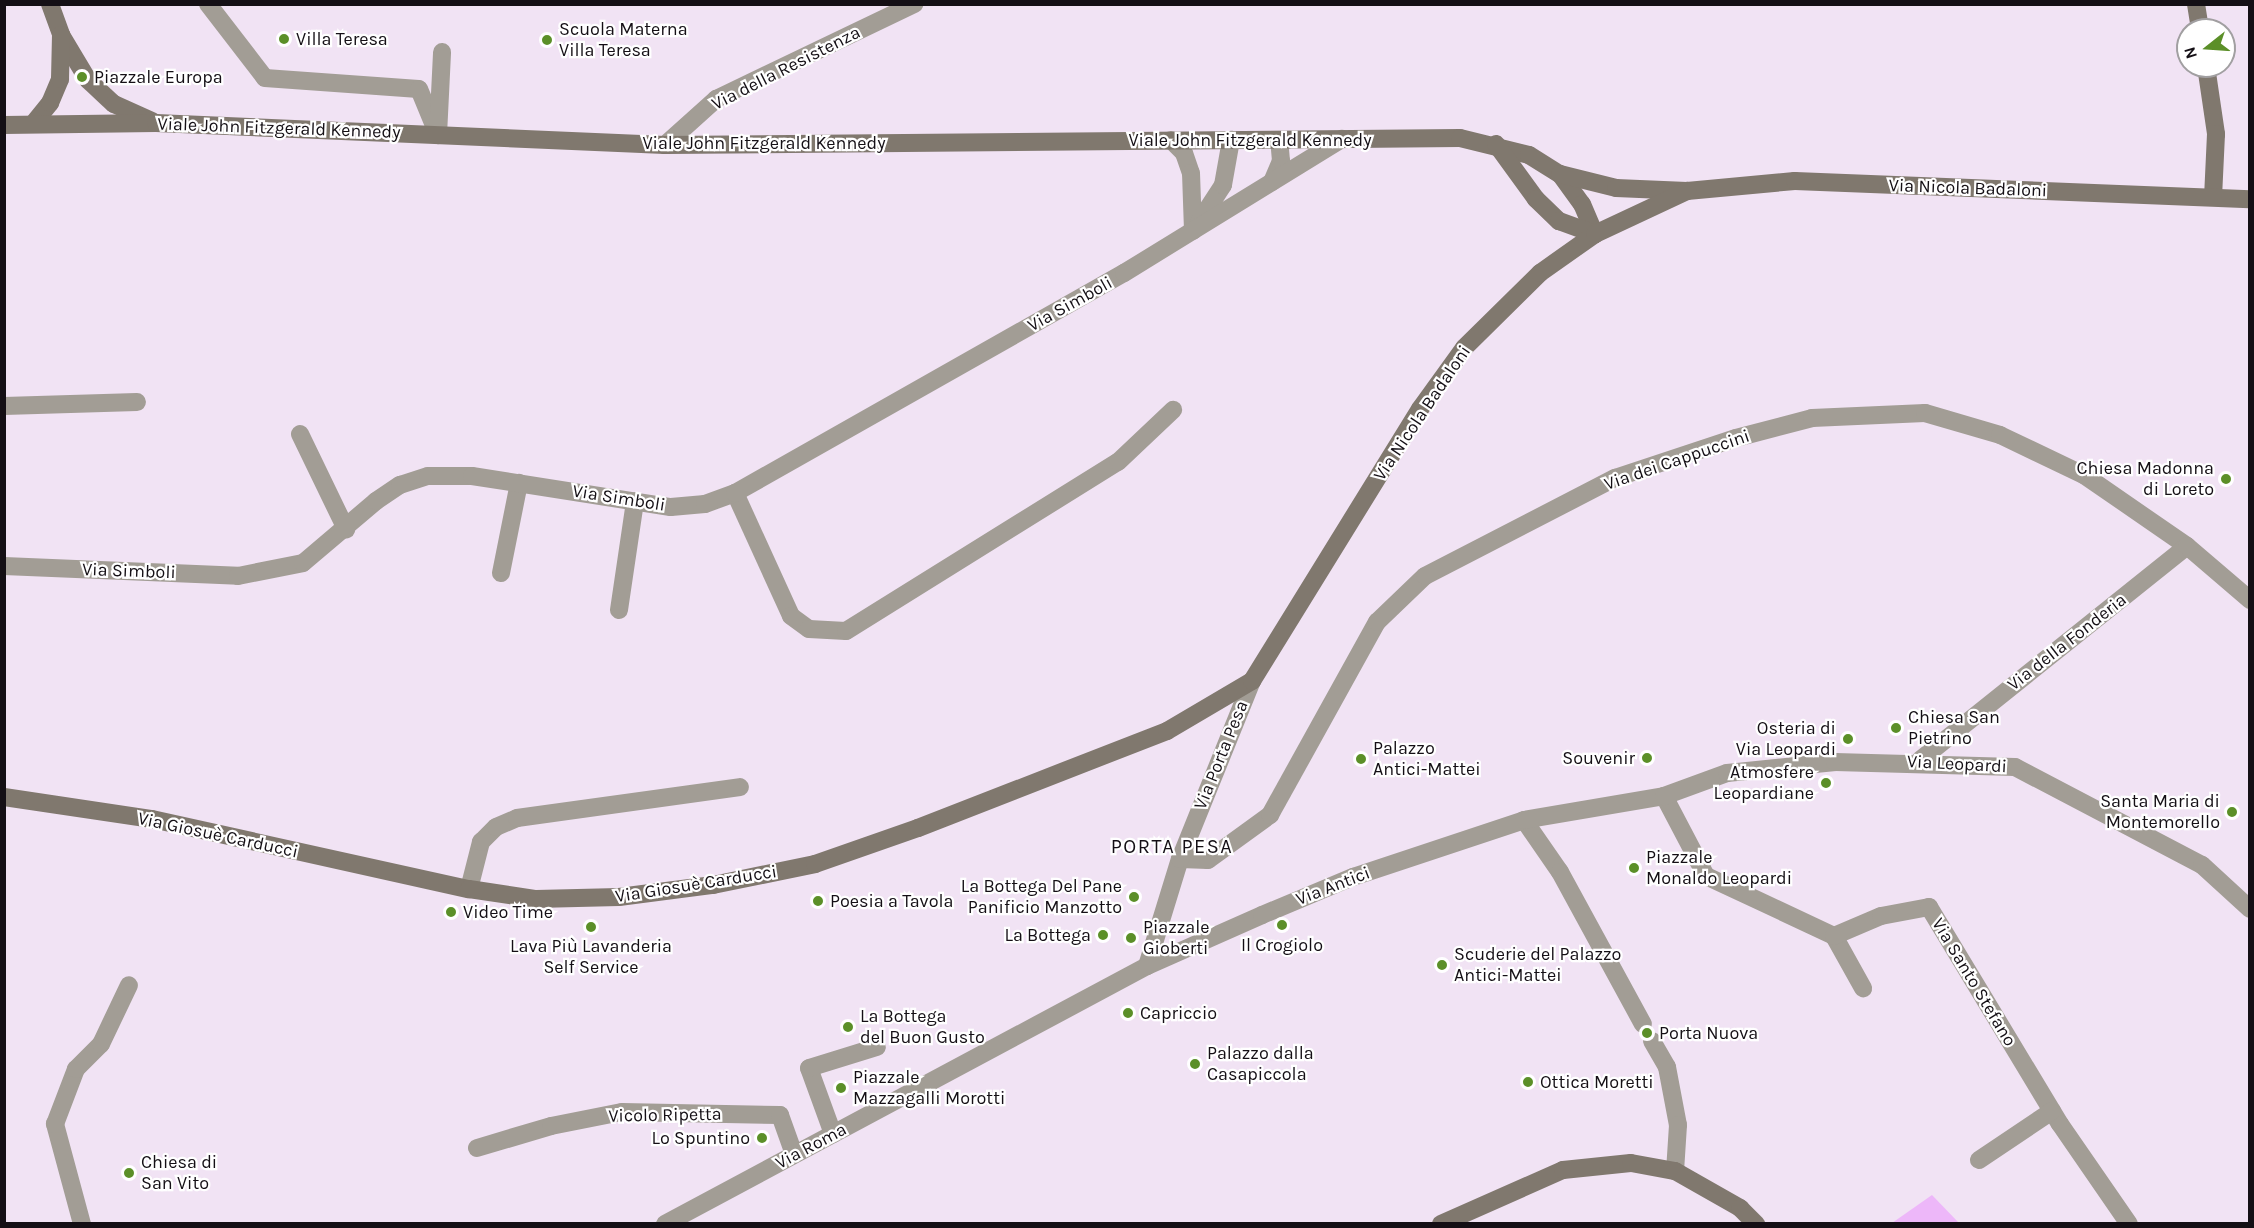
<!DOCTYPE html>
<html>
<head>
<meta charset="utf-8">
<style>
	body { margin:0 }
	#map { position:relative; width:2254px; height:1228px; overflow:hidden; background:#f1e3f4; font-family:Karla,sans-serif }
	div>[style] { position:absolute }
	.green>* { inset:0; background:#edb7f9 }
	.lane>* { height:18px; margin:-9px; padding:0 9px; transform-origin:9px; border-radius:9px; background:#a29d95 }
	.street>* { height:18px; margin:-9px; padding:0 9px; transform-origin:9px; border-radius:9px; background:#a29d95 }
	.secondary>* { height:18px; margin:-9px; padding:0 9px; transform-origin:9px; border-radius:9px; background:#80786e }
	.dots>* { width:16px; height:16px; translate:-50% -50%; box-sizing:border-box; border:3px solid #fff; border-radius:50% }
	span { translate:-50% -50%; white-space:nowrap; text-align:center; line-height:1.15; -webkit-text-stroke:4.5px #fff; paint-order:stroke }
	.poi-label { font-size:18px; color:#140f15 }
	.left { translate:0 -50%; text-align:left }
	.right { translate:-100% -50%; text-align:right }
	.street-label { font-size:18px; color:#140f15 }
	.neighbourhood-label { font-size:20px; color:#140f15; letter-spacing:1.5px }
	.frame { position:absolute; inset:0; border:6px solid #140f15; pointer-events:none }
	.north { position:absolute; left:2176px; top:18px; width:60px; height:60px; box-sizing:border-box; background:#fff; border:2px solid #a19fa1; border-radius:50%; rotate:253deg; font-size:16px; font-weight:700; line-height:24px; text-align:center; color:#140f15 }
	.north::after { content:''; display:block; margin:auto; width:21px; height:27px; background:#5b8f28; clip-path:polygon(50% 0,100% 100%,50% 72%,0 100%) }
</style>
</head>
<body>
<div id="map">
	<div class="green">
		<i style="clip-path:polygon(1932px 1195px,1959px 1223px,1892px 1223px)"></i>
	</div>
	<div class="lane">
		<i style="left:4px;top:406px;width:133px;rotate:-1.7deg"></i>
		<i style="left:300px;top:434px;width:106px;rotate:64.2deg"></i>
		<i style="left:501px;top:573px;width:92px;rotate:-78.7deg"></i>
		<i style="left:619px;top:610px;width:110px;rotate:-81.6deg"></i>
		<i style="left:1180px;top:859px;width:28px;rotate:2deg"></i>
		<i style="left:1208px;top:860px;width:77px;rotate:-36deg"></i>
		<i style="left:1270px;top:815px;width:221px;rotate:-61deg"></i>
		<i style="left:1377px;top:622px;width:66px;rotate:-43.8deg"></i>
		<i style="left:1425px;top:576px;width:214px;rotate:-27.3deg"></i>
		<i style="left:1615px;top:478px;width:127px;rotate:-18.3deg"></i>
		<i style="left:1736px;top:438px;width:79px;rotate:-14.7deg"></i>
		<i style="left:1812px;top:418px;width:113px;rotate:-2.5deg"></i>
		<i style="left:1925px;top:413px;width:78px;rotate:16.3deg"></i>
		<i style="left:2000px;top:435px;width:93px;rotate:25.5deg"></i>
		<i style="left:2084px;top:475px;width:125px;rotate:34.6deg"></i>
		<i style="left:469px;top:889px;width:49px;rotate:-75.7deg"></i>
		<i style="left:481px;top:842px;width:21px;rotate:-45deg"></i>
		<i style="left:496px;top:827px;width:23px;rotate:-23deg"></i>
		<i style="left:517px;top:818px;width:225px;rotate:-7.9deg"></i>
		<i style="left:1834px;top:936px;width:60px;rotate:60.9deg"></i>
		<i style="left:833px;top:1134px;width:70px;rotate:-110deg"></i>
		<i style="left:809px;top:1068px;width:71px;rotate:-17.2deg"></i>
	</div>
	<div class="street">
		<i style="left:208px;top:4px;width:93px;rotate:52.4deg"></i>
		<i style="left:265px;top:78px;width:154px;rotate:4.1deg"></i>
		<i style="left:419px;top:89px;width:50px;rotate:67.6deg"></i>
		<i style="left:438px;top:135px;width:83px;rotate:-87.2deg"></i>
		<i style="left:1171px;top:140px;width:18px;rotate:45deg"></i>
		<i style="left:1184px;top:153px;width:21px;rotate:71deg"></i>
		<i style="left:1191px;top:173px;width:58px;rotate:88deg"></i>
		<i style="left:665px;top:145px;width:69px;rotate:-42deg"></i>
		<i style="left:716px;top:99px;width:220px;rotate:-25.6deg"></i>
		<i style="left:1272px;top:182px;width:23px;rotate:-67deg"></i>
		<i style="left:1281px;top:161px;width:21px;rotate:-95deg"></i>
		<i style="left:1199px;top:222px;width:44px;rotate:-57deg"></i>
		<i style="left:1223px;top:185px;width:46px;rotate:-79.9deg"></i>
		<i style="left:735px;top:493px;width:135px;rotate:65.5deg"></i>
		<i style="left:791px;top:616px;width:22px;rotate:36deg"></i>
		<i style="left:809px;top:629px;width:37px;rotate:3deg"></i>
		<i style="left:846px;top:631px;width:320px;rotate:-31.9deg"></i>
		<i style="left:1118px;top:462px;width:76px;rotate:-43.4deg"></i>
		<i style="left:4px;top:566px;width:234px;rotate:2.4deg"></i>
		<i style="left:238px;top:576px;width:66px;rotate:-11.3deg"></i>
		<i style="left:303px;top:563px;width:96px;rotate:-40.3deg"></i>
		<i style="left:376px;top:501px;width:29px;rotate:-34deg"></i>
		<i style="left:400px;top:485px;width:29px;rotate:-18deg"></i>
		<i style="left:428px;top:476px;width:44px"></i>
		<i style="left:472px;top:476px;width:201px;rotate:8.9deg"></i>
		<i style="left:671px;top:507px;width:34px;rotate:-5deg"></i>
		<i style="left:705px;top:504px;width:32px;rotate:-20deg"></i>
		<i style="left:735px;top:493px;width:447px;rotate:-29.5deg"></i>
		<i style="left:1124px;top:273px;width:256px;rotate:-31.6deg"></i>
		<i style="left:1920px;top:760px;width:342px;rotate:-38.7deg"></i>
		<i style="left:2187px;top:546px;width:83px;rotate:40.6deg"></i>
		<i style="left:1664px;top:796px;width:90px;rotate:62.3deg"></i>
		<i style="left:1706px;top:876px;width:141px;rotate:25.1deg"></i>
		<i style="left:1834px;top:936px;width:51px;rotate:-23.1deg"></i>
		<i style="left:1881px;top:916px;width:49px;rotate:-10.6deg"></i>
		<i style="left:1929px;top:907px;width:253px;rotate:58.9deg"></i>
		<i style="left:2060px;top:1124px;width:121px;rotate:55.4deg"></i>
		<i style="left:1524px;top:820px;width:63px;rotate:55.3deg"></i>
		<i style="left:1560px;top:872px;width:173px;rotate:61.4deg"></i>
		<i style="left:1147px;top:966px;width:112px;rotate:-72.9deg"></i>
		<i style="left:1180px;top:859px;width:192px;rotate:-68deg"></i>
		<i style="left:1652px;top:1041px;width:30px;rotate:60deg"></i>
		<i style="left:1667px;top:1067px;width:59px;rotate:79.3deg"></i>
		<i style="left:1678px;top:1125px;width:46px;rotate:93.7deg"></i>
		<i style="left:477px;top:1148px;width:77px;rotate:-16.6deg"></i>
		<i style="left:551px;top:1126px;width:72px;rotate:-11.2deg"></i>
		<i style="left:622px;top:1112px;width:158px;rotate:1.1deg"></i>
		<i style="left:780px;top:1115px;width:41px;rotate:70.3deg"></i>
		<i style="left:1979px;top:1160px;width:88px;rotate:-33.9deg"></i>
		<i style="left:82px;top:1224px;width:104px;rotate:-105.1deg"></i>
		<i style="left:55px;top:1124px;width:59px;rotate:-69.1deg"></i>
		<i style="left:76px;top:1069px;width:35px;rotate:-45deg"></i>
		<i style="left:101px;top:1044px;width:65px;rotate:-64.6deg"></i>
		<i style="left:665px;top:1224px;width:547px;rotate:-28.16deg"></i>
		<i style="left:1147px;top:966px;width:126px;rotate:-23.9deg"></i>
		<i style="left:1262px;top:915px;width:99px;rotate:-22.7deg"></i>
		<i style="left:1353px;top:877px;width:180px;rotate:-18.4deg"></i>
		<i style="left:1524px;top:820px;width:142px;rotate:-9.7deg"></i>
		<i style="left:1664px;top:796px;width:67px;rotate:-20.1deg"></i>
		<i style="left:1727px;top:773px;width:109px;rotate:-5.8deg"></i>
		<i style="left:1835px;top:762px;width:180px;rotate:1.6deg"></i>
		<i style="left:2015px;top:767px;width:211px;rotate:27.7deg"></i>
		<i style="left:2202px;top:865px;width:65px;rotate:42.5deg"></i>
	</div>
	<div class="secondary">
		<i style="left:50px;top:4px;width:33px;rotate:70deg"></i>
		<i style="left:61px;top:35px;width:52px;rotate:59deg"></i>
		<i style="left:88px;top:80px;width:35px;rotate:43deg"></i>
		<i style="left:114px;top:104px;width:42px;rotate:24.1deg"></i>
		<i style="left:2196px;top:4px;width:26px;rotate:81deg"></i>
		<i style="left:2206px;top:66px;width:69px;rotate:81.6deg"></i>
		<i style="left:2216px;top:134px;width:63px;rotate:92.7deg"></i>
		<i style="left:33px;top:124px;width:27px;rotate:-51deg"></i>
		<i style="left:50px;top:103px;width:26px;rotate:-67deg"></i>
		<i style="left:60px;top:79px;width:44px;rotate:-88.7deg"></i>
		<i style="left:4px;top:125px;width:152px;rotate:-0.8deg"></i>
		<i style="left:156px;top:123px;width:509px;rotate:2.47deg"></i>
		<i style="left:665px;top:145px;width:795px;rotate:-0.5deg"></i>
		<i style="left:1460px;top:138px;width:71px;rotate:13.8deg"></i>
		<i style="left:1529px;top:155px;width:36px;rotate:32deg"></i>
		<i style="left:1560px;top:174px;width:37px;rotate:54deg"></i>
		<i style="left:1582px;top:204px;width:33px;rotate:67deg"></i>
		<i style="left:1496px;top:144px;width:68px;rotate:54deg"></i>
		<i style="left:1536px;top:199px;width:32px;rotate:44deg"></i>
		<i style="left:1559px;top:221px;width:38px;rotate:20deg"></i>
		<i style="left:1560px;top:174px;width:58px;rotate:14deg"></i>
		<i style="left:1616px;top:188px;width:71px;rotate:2.4deg"></i>
		<i style="left:1687px;top:191px;width:108px;rotate:-5.3deg"></i>
		<i style="left:1795px;top:181px;width:455px;rotate:2.3deg"></i>
		<i style="left:4px;top:797px;width:150px;rotate:8.5deg"></i>
		<i style="left:152px;top:819px;width:325px;rotate:12.5deg"></i>
		<i style="left:469px;top:889px;width:68px;rotate:8.5deg"></i>
		<i style="left:536px;top:899px;width:83px;rotate:-1.4deg"></i>
		<i style="left:619px;top:897px;width:95px;rotate:-7.3deg"></i>
		<i style="left:713px;top:885px;width:104px;rotate:-11.6deg"></i>
		<i style="left:815px;top:864px;width:109px;rotate:-19.3deg"></i>
		<i style="left:918px;top:828px;width:267px;rotate:-21.3deg"></i>
		<i style="left:1167px;top:731px;width:99px;rotate:-30.5deg"></i>
		<i style="left:1252px;top:681px;width:320px;rotate:-58.3deg"></i>
		<i style="left:1420px;top:409px;width:75px;rotate:-54.2deg"></i>
		<i style="left:1464px;top:348px;width:107px;rotate:-44.6deg"></i>
		<i style="left:1540px;top:273px;width:67px;rotate:-35.3deg"></i>
		<i style="left:1595px;top:234px;width:102px;rotate:-25.1deg"></i>
		<i style="left:1441px;top:1224px;width:133px;rotate:-23.9deg"></i>
		<i style="left:1563px;top:1170px;width:68px;rotate:-5.9deg"></i>
		<i style="left:1631px;top:1163px;width:45px;rotate:10.3deg"></i>
		<i style="left:1675px;top:1171px;width:75px;rotate:29.6deg"></i>
		<i style="left:1740px;top:1208px;width:23px;rotate:45deg"></i>
	</div>
	<div class="dots">
		<i style="left:284px;top:39px;background:#5b8f28"></i>
		<i style="left:547px;top:40px;background:#5b8f28"></i>
		<i style="left:82px;top:77px;background:#5b8f28"></i>
		<i style="left:2226px;top:479px;background:#5b8f28"></i>
		<i style="left:1896px;top:728px;background:#5b8f28"></i>
		<i style="left:1848px;top:739px;background:#5b8f28"></i>
		<i style="left:1647px;top:758px;background:#5b8f28"></i>
		<i style="left:1361px;top:759px;background:#5b8f28"></i>
		<i style="left:1826px;top:783px;background:#5b8f28"></i>
		<i style="left:2232px;top:812px;background:#5b8f28"></i>
		<i style="left:1634px;top:868px;background:#5b8f28"></i>
		<i style="left:1134px;top:897px;background:#5b8f28"></i>
		<i style="left:818px;top:901px;background:#5b8f28"></i>
		<i style="left:451px;top:912px;background:#5b8f28"></i>
		<i style="left:1282px;top:925px;background:#5b8f28"></i>
		<i style="left:591px;top:927px;background:#5b8f28"></i>
		<i style="left:1103px;top:935px;background:#5b8f28"></i>
		<i style="left:1131px;top:938px;background:#5b8f28"></i>
		<i style="left:1442px;top:965px;background:#5b8f28"></i>
		<i style="left:1128px;top:1013px;background:#5b8f28"></i>
		<i style="left:848px;top:1027px;background:#5b8f28"></i>
		<i style="left:1647px;top:1033px;background:#5b8f28"></i>
		<i style="left:1195px;top:1064px;background:#5b8f28"></i>
		<i style="left:1528px;top:1082px;background:#5b8f28"></i>
		<i style="left:841px;top:1088px;background:#5b8f28"></i>
		<i style="left:762px;top:1138px;background:#5b8f28"></i>
		<i style="left:129px;top:1173px;background:#5b8f28"></i>
	</div>
	<div class="poi-label">
		<span class="left" style="left:559px;top:40px">Scuola Materna<br>Villa Teresa</span>
		<span class="left" style="left:296px;top:39px">Villa Teresa</span>
		<span class="left" style="left:94px;top:77px">Piazzale Europa</span>
		<span class="right" style="left:2214px;top:479px">Chiesa Madonna<br>di Loreto</span>
		<span class="left" style="left:1908px;top:728px">Chiesa San<br>Pietrino</span>
		<span class="right" style="left:1836px;top:739px">Osteria di<br>Via Leopardi</span>
		<span class="left" style="left:1373px;top:759px">Palazzo<br>Antici-Mattei</span>
		<span class="right" style="left:1635px;top:758px">Souvenir</span>
		<span class="right" style="left:1814px;top:783px">Atmosfere<br>Leopardiane</span>
		<span class="right" style="left:2220px;top:812px">Santa Maria di<br>Montemorello</span>
		<span class="left" style="left:1646px;top:868px">Piazzale<br>Monaldo Leopardi</span>
		<span class="right" style="left:1122px;top:897px">La Bottega Del Pane<br>Panificio Manzotto</span>
		<span class="left" style="left:830px;top:901px">Poesia a Tavola</span>
		<span class="left" style="left:463px;top:912px">Video Time</span>
		<span class="left" style="left:1143px;top:938px">Piazzale<br>Gioberti</span>
		<span class="right" style="left:1091px;top:935px">La Bottega</span>
		<span style="left:1282px;top:945px">Il Crogiolo</span>
		<span style="left:591px;top:957px">Lava Più Lavanderia<br>Self Service</span>
		<span class="left" style="left:1454px;top:965px">Scuderie del Palazzo<br>Antici-Mattei</span>
		<span class="left" style="left:1140px;top:1013px">Capriccio</span>
		<span class="left" style="left:860px;top:1027px">La Bottega<br>del Buon Gusto</span>
		<span class="left" style="left:1659px;top:1033px">Porta Nuova</span>
		<span class="left" style="left:1207px;top:1064px">Palazzo dalla<br>Casapiccola</span>
		<span class="left" style="left:853px;top:1088px">Piazzale<br>Mazzagalli Morotti</span>
		<span class="left" style="left:1540px;top:1082px">Ottica Moretti</span>
		<span class="right" style="left:750px;top:1138px">Lo Spuntino</span>
		<span class="left" style="left:141px;top:1173px">Chiesa di<br>San Vito</span>
	</div>
	<div class="street-label">
		<span style="left:786px;top:68px;rotate:-27deg">Via della Resistenza</span>
		<span style="left:279px;top:128px;rotate:2deg">Viale John Fitzgerald Kennedy</span>
		<span style="left:1250px;top:140px">Viale John Fitzgerald Kennedy</span>
		<span style="left:764px;top:143px">Viale John Fitzgerald Kennedy</span>
		<span style="left:1968px;top:188px;rotate:2deg">Via Nicola Badaloni</span>
		<span style="left:1070px;top:304px;rotate:-29deg">Via Simboli</span>
		<span style="left:1422px;top:413px;rotate:-56deg">Via Nicola Badaloni</span>
		<span style="left:1677px;top:460px;rotate:-19deg">Via dei Cappuccini</span>
		<span style="left:619px;top:498px;rotate:9deg">Via Simboli</span>
		<span style="left:129px;top:571px;rotate:2deg">Via Simboli</span>
		<span style="left:2067px;top:642px;rotate:-38deg">Via della Fonderia</span>
		<span style="left:1221px;top:755px;rotate:-68deg">Via Porta Pesa</span>
		<span style="left:1957px;top:764px;rotate:3deg">Via Leopardi</span>
		<span style="left:218px;top:835px;rotate:12deg">Via Giosuè Carducci</span>
		<span style="left:696px;top:884px;rotate:-9deg">Via Giosuè Carducci</span>
		<span style="left:1333px;top:886px;rotate:-21deg">Via Antici</span>
		<span style="left:1974px;top:982px;rotate:59deg">Via Santo Stefano</span>
		<span style="left:665px;top:1115px;rotate:-1deg">Vicolo Ripetta</span>
		<span style="left:811px;top:1146px;rotate:-28deg">Via Roma</span>
	</div>
	<div class="neighbourhood-label">
		<span style="left:1172px;top:846px">PORTA PESA</span>
	</div>
	<div class="frame"></div>
	<div class="north">N</div>
</div>
</body>
</html>
